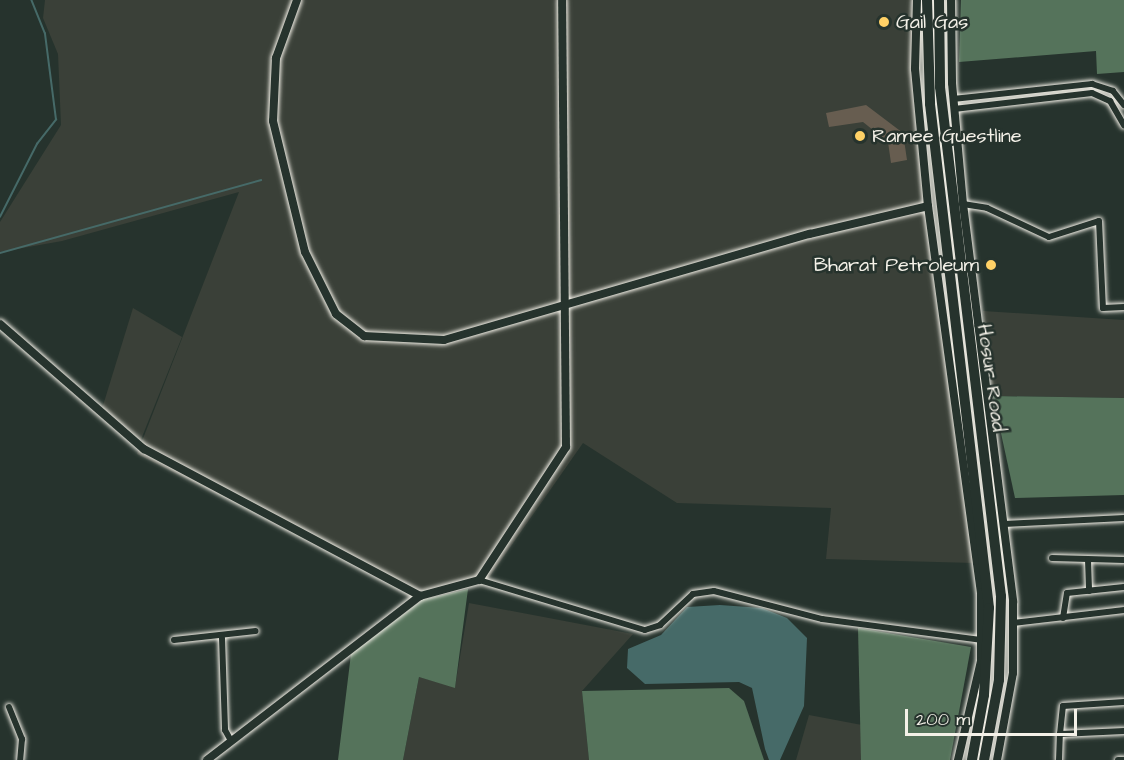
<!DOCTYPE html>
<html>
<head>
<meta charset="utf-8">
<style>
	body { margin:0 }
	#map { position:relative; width:1124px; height:760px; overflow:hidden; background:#26332d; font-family:"Architects Daughter",sans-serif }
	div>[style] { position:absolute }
	.built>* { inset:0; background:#3a4038 }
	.green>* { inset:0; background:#55735b }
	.water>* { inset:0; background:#466a68 }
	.stream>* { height:1.5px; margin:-0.75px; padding:0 0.75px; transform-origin:0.75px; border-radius:0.75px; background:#466a68 }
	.building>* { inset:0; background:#675d50 }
	.roads { filter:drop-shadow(0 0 2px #f4f1e8) drop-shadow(0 0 2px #f4f1e8) }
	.minor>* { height:6px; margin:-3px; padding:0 3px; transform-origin:3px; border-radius:3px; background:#26332d }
	.tertiary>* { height:8px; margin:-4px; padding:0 4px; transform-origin:4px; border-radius:4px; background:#26332d }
	.trunk>* { height:10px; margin:-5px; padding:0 5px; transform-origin:5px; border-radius:5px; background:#26332d }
	.dots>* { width:16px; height:16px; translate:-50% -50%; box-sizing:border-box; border:3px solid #26332d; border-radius:50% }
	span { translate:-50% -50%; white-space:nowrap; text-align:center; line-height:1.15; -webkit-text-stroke:5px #26332d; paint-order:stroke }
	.poi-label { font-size:20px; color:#f4f1e8 }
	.left { translate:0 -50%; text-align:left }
	.right { translate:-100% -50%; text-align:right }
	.street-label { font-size:20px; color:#f4f1e8 }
	.scale { position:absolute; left:905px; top:709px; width:172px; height:27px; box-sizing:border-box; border:3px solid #f4f1e8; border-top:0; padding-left:8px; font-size:18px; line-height:21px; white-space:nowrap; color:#f4f1e8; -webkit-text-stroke:4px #26332d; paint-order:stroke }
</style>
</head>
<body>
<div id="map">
	<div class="built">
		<i style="clip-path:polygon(45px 0,914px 0,913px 70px,974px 563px,826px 559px,831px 508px,677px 503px,583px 443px,488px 579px,418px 594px,137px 454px,239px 192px,62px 241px,0 252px,0 222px,61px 125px,58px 54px,43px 18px)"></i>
		<i style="clip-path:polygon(133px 308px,182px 337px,140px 442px,101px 412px)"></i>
		<i style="clip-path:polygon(983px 311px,1124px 320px,1124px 398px,993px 396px)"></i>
		<i style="clip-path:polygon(469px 603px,633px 634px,582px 691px,589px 760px,403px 760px,419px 677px,455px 687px)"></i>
		<i style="clip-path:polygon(809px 715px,862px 725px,861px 760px,796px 760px)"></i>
	</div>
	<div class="green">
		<i style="clip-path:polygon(961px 0,1124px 0,1124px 72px,1097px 74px,1096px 51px,959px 62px)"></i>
		<i style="clip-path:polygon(993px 396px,1124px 398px,1124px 495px,1015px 498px)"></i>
		<i style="clip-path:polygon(468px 589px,455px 688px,419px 677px,403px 760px,338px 760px,351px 654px,422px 600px)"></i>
		<i style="clip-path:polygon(858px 628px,971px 647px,950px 760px,861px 760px)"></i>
		<i style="clip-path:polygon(729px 688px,744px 701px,764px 760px,589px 760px,582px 691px)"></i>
	</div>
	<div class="water">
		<i style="clip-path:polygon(720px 605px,762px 608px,787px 618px,807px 638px,804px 706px,780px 760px,769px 760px,765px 749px,752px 688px,739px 682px,645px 684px,627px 668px,628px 649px,661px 635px,687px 607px)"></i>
	</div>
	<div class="stream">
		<i style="left:0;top:217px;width:82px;rotate:-63.1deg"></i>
		<i style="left:37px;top:144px;width:31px;rotate:-52deg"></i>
		<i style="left:56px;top:120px;width:87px;rotate:-97.3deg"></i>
		<i style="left:45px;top:34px;width:37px;rotate:-112deg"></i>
		<i style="left:0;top:253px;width:271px;rotate:-15.6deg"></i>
	</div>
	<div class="building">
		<i style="clip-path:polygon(866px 105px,903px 133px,907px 160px,891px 163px,888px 142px,863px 122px,829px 127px,826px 113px)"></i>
	</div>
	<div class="roads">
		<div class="minor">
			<i style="left:953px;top:99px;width:140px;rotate:-6.2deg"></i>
			<i style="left:1092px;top:84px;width:22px;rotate:18deg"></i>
			<i style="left:1113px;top:91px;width:18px;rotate:52deg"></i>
			<i style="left:954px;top:109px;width:139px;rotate:-6.6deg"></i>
			<i style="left:1092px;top:93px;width:20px;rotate:24deg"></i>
			<i style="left:1110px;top:101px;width:28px;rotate:60deg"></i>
			<i style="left:963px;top:204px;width:24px;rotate:9deg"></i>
			<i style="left:987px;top:208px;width:68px;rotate:25.1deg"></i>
			<i style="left:1049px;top:237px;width:52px;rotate:-17.7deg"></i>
			<i style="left:1099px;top:221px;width:87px;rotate:87.4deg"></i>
			<i style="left:1103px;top:308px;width:21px;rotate:-3deg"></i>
			<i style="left:1004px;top:524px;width:120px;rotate:-2.9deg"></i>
			<i style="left:1052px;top:558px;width:72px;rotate:1.6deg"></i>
			<i style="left:1088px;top:560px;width:31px;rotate:88deg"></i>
			<i style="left:479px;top:580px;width:173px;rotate:16.8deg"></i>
			<i style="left:645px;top:630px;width:16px;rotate:-18deg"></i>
			<i style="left:660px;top:625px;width:45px;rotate:-43.2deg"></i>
			<i style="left:693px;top:594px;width:21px;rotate:-8deg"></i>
			<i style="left:714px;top:591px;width:112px;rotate:14.5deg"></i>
			<i style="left:822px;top:619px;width:160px;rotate:7.5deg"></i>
			<i style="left:1063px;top:618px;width:25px;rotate:-81deg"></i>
			<i style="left:1067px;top:593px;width:57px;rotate:-6deg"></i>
			<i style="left:1013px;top:623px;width:112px;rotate:-6.7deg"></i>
			<i style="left:222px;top:638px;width:92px;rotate:88.1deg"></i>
			<i style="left:225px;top:730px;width:13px;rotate:61deg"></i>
			<i style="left:174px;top:640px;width:82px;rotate:-6.3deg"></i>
			<i style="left:9px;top:707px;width:35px;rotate:68deg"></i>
			<i style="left:22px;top:739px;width:21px;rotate:95deg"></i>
			<i style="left:1060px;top:734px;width:28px;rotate:-84deg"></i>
			<i style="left:1063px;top:706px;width:61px;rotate:-3.8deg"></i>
			<i style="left:1059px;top:760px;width:26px;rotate:-88deg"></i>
			<i style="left:1060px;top:734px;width:64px;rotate:-2.7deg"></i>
			<i style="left:1118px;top:760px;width:6px"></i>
		</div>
		<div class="tertiary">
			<i style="left:297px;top:0;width:62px;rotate:109.9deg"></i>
			<i style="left:276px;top:58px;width:63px;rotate:92.7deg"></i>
			<i style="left:273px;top:121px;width:135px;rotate:76.3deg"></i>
			<i style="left:305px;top:252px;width:69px;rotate:63.4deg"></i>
			<i style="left:336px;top:314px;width:36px;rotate:38deg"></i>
			<i style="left:364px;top:336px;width:80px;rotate:2.9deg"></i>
			<i style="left:444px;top:340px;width:381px;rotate:-16.2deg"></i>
			<i style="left:810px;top:234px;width:121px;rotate:-13.3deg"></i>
			<i style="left:917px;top:0;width:69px;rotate:91.7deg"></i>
			<i style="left:915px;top:69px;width:138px;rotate:84.6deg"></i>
			<i style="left:928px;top:206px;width:390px;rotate:82.2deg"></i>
			<i style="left:981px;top:592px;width:69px;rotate:90deg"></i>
			<i style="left:981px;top:661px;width:102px;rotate:103.1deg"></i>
			<i style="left:951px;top:0;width:83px;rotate:89.3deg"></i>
			<i style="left:952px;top:83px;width:121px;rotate:84.8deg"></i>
			<i style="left:963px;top:204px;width:401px;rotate:82.8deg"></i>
			<i style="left:1013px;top:602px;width:71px;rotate:90deg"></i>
			<i style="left:1013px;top:673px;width:88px;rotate:100.4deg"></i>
			<i style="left:0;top:324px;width:191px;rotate:41deg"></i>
			<i style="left:144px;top:449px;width:313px;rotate:28deg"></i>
			<i style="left:420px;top:596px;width:61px;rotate:-15.2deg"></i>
			<i style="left:479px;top:580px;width:159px;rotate:-56.8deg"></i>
			<i style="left:566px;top:447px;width:447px;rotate:-90.5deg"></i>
			<i style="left:207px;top:760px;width:269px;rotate:-37.6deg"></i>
		</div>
		<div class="trunk">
			<i style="left:927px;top:0;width:104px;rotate:88.3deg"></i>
			<i style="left:930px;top:104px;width:507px;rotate:83.32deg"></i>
			<i style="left:989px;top:608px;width:87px;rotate:93.3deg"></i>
			<i style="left:984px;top:695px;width:66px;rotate:100.5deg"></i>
			<i style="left:939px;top:0;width:87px;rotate:89.3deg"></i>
			<i style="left:940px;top:87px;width:513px;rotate:83.17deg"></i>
			<i style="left:1001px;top:596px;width:84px;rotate:91.4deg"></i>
			<i style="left:999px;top:680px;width:81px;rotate:100.6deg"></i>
		</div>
	</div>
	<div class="dots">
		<i style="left:884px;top:22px;background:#ffd166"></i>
		<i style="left:860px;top:136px;background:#ffd166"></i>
		<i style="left:991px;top:265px;background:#ffd166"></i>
	</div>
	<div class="poi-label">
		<span class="left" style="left:896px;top:22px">Gail Gas</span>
		<span class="left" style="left:872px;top:136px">Ramee Guestline</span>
		<span class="right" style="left:979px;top:265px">Bharat Petroleum</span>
	</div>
	<div class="street-label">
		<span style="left:991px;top:378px;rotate:82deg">Hosur Road</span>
	</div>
	<div class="scale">200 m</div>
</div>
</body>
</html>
